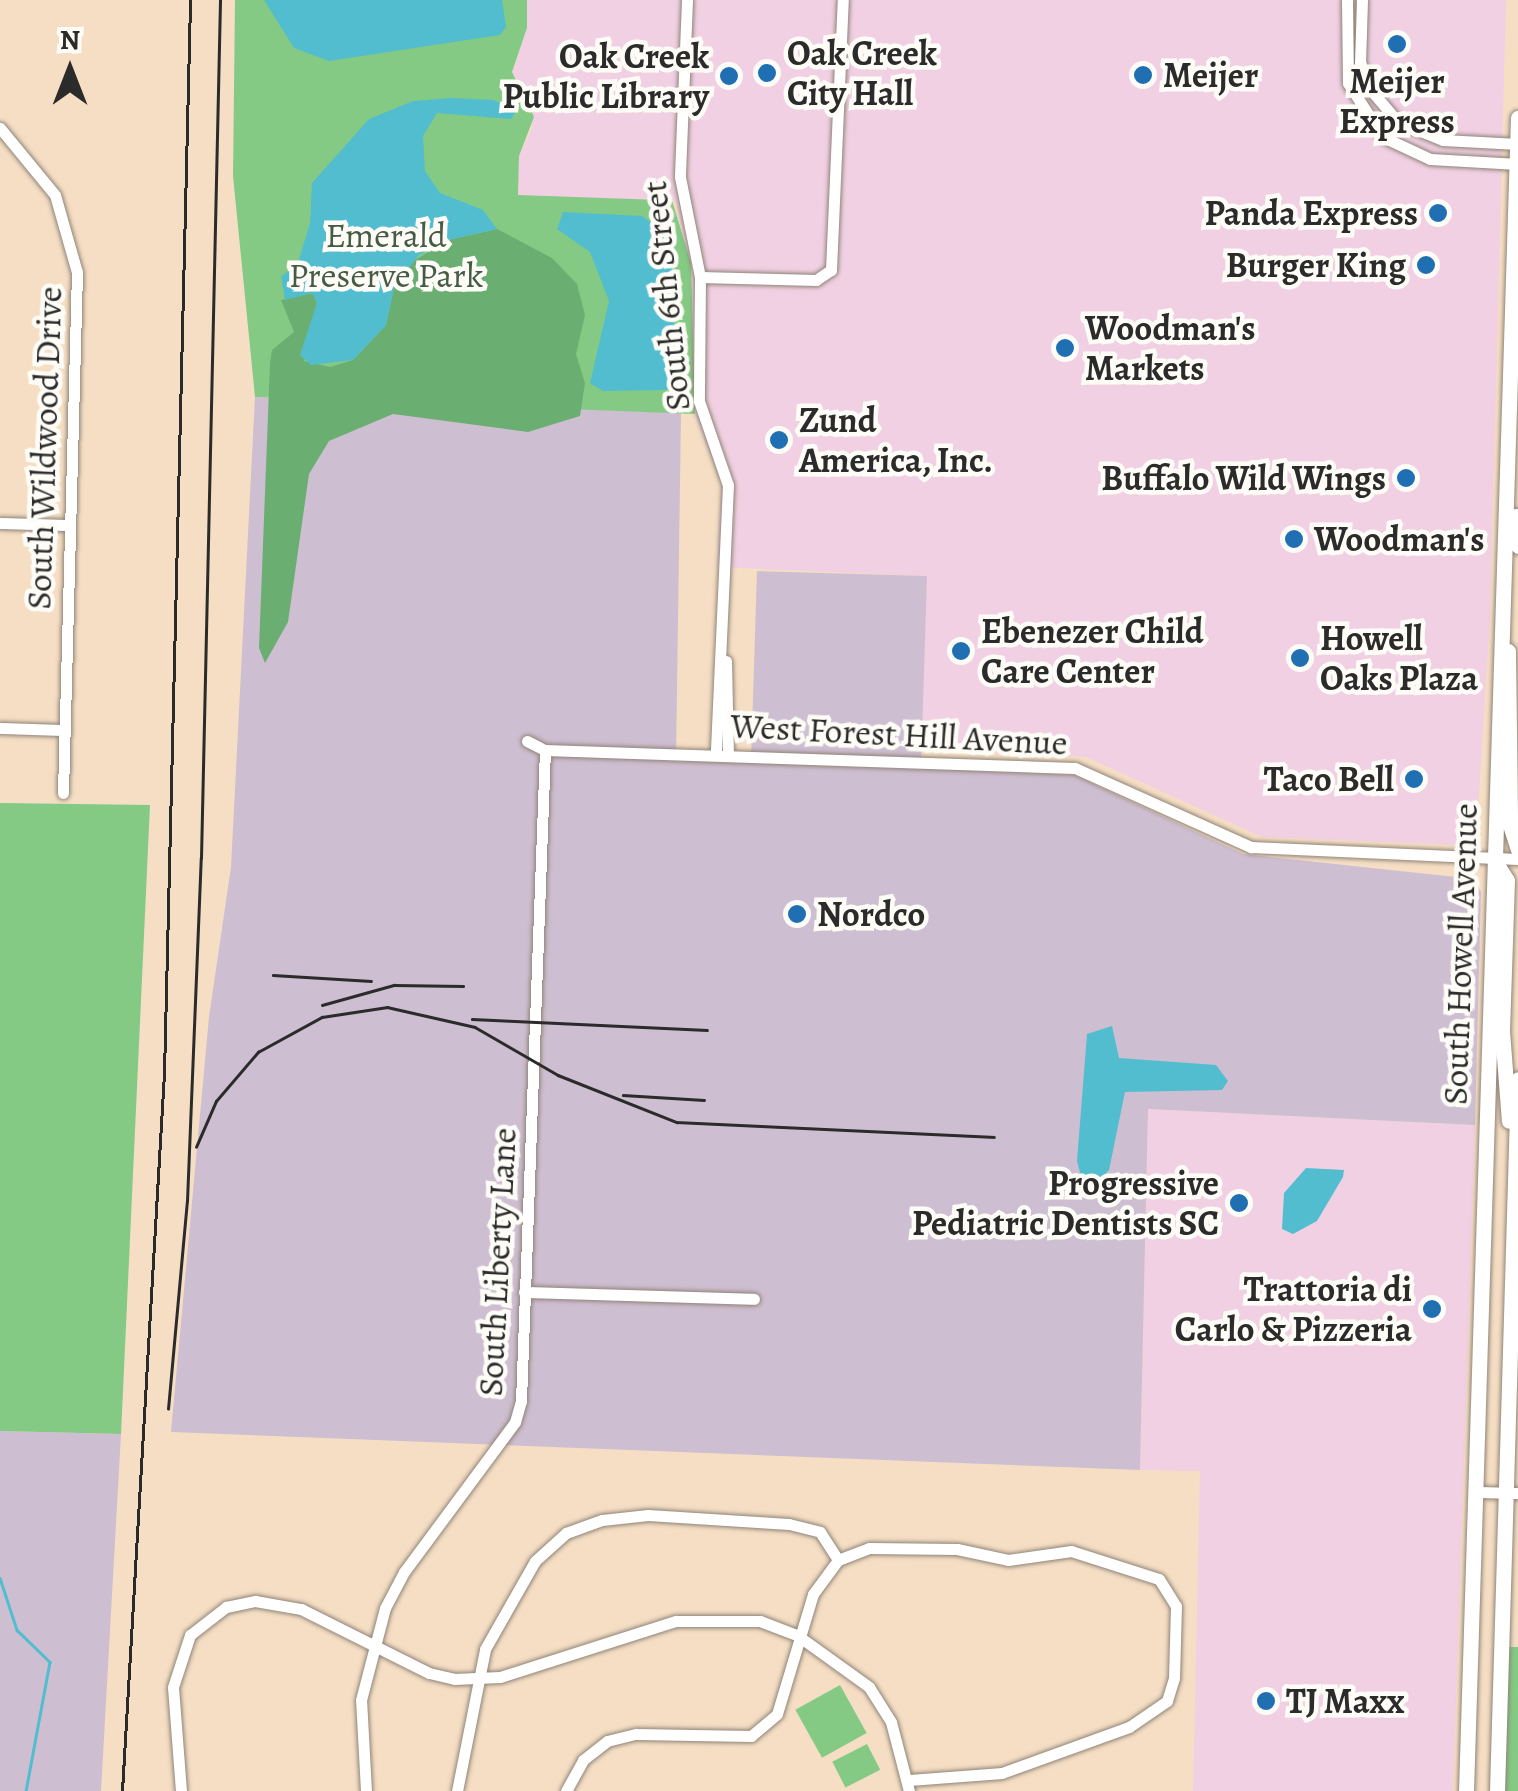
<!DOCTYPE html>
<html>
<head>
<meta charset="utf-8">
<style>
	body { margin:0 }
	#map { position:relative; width:1518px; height:1791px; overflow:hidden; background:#f5dec4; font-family:Alegreya,serif }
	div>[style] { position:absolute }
	.built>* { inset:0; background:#f1d0e3 }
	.industrial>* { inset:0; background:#cebed1 }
	.green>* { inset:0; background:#84ca84; transform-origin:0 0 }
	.forest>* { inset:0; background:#6bae72 }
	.water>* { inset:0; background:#53bdd0 }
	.stream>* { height:2.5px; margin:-1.25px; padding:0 1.25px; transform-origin:1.25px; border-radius:1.25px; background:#53bdd0 }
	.roads { filter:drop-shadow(0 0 2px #908478) drop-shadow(0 0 2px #908478) }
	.minor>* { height:11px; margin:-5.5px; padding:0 5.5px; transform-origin:5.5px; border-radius:5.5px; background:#fff }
	.major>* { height:15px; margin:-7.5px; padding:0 7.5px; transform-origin:7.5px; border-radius:7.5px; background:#fff }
	.rail>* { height:2.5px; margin:-1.25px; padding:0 1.25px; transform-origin:1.25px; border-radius:1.25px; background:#2b2b2b }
	.dots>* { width:28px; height:28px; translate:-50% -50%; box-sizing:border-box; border:5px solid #fdfcf7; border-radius:50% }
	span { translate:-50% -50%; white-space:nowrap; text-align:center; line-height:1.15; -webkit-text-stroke:9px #fdfcf7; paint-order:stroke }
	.poi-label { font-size:35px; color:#2b2b2b; font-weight:700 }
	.left { translate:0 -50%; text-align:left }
	.right { translate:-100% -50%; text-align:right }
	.park-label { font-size:35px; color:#465b46 }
	.street-label { font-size:35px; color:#2b2b2b }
	.north { position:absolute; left:20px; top:20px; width:100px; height:100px; -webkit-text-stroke:8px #fdfcf7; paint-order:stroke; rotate:0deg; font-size:28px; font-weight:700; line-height:40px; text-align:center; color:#2b2b2b }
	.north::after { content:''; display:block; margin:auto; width:35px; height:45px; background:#2b2b2b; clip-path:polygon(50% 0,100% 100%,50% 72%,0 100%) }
</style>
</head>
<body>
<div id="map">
	<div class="built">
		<i style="clip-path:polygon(527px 0,1506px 0,1490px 618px,1477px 826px,1470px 840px,1458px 845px,1262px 837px,1086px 757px,921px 749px,927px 576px,717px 567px,721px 484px,691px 404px,692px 280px,676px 202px,662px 193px,662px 200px,518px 196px,519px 156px,533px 126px,512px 72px,527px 28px)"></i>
		<i style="clip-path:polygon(1148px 1109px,1475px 1125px,1453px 1791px,1193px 1791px,1200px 1471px,1140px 1470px)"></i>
	</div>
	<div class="industrial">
		<i style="clip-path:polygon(255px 397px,681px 413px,676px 759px,751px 761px,757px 571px,927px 576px,921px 768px,1074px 775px,1243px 854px,1474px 879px,1481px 892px,1475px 1125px,1148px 1109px,1140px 1470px,171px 1432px,209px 1017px,231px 867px)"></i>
		<i style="clip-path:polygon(0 1431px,121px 1434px,101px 1791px,0 1791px)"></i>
	</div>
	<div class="green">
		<i style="clip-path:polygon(235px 0,527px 0,527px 28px,512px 72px,534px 117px,519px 156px,518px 195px,661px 200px,662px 192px,670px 194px,691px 263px,695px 414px,255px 397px,233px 176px)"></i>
		<i style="clip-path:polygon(0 803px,150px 805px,121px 1434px,0 1431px)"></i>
		<i style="clip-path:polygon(1509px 1647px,1518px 1647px,1518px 1791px,1505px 1791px)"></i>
		<i style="left:840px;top:1685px;width:55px;height:51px;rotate:61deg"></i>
		<i style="left:867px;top:1744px;width:29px;height:39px;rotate:63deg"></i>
	</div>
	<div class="forest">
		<i style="clip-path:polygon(497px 229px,552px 258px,577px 284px,585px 315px,576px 354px,585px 383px,580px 416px,528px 432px,393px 414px,329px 441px,309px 474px,288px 622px,265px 663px,259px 648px,270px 363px,272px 350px,294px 332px,281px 300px,313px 293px,317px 303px,304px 361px,330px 367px,353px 360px,386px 325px,394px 287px,407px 265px,448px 240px)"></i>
	</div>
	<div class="water">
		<i style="clip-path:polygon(264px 0,502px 0,506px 27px,500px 35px,329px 61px,294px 48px)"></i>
		<i style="clip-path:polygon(451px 98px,493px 100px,517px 110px,511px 119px,437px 113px,423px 136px,425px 171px,440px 193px,483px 210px,497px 229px,448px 240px,419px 255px,394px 287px,386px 325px,353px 360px,311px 365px,300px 355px,317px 303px,312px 293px,285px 300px,281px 276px,297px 266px,310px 223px,312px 183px,369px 119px,413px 101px)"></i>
		<i style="clip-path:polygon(563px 212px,642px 216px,663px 231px,675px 278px,673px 372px,667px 390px,603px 391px,590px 383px,609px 301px,590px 252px,557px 229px)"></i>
		<i style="clip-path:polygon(1112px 1026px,1119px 1058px,1216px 1065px,1228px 1081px,1222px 1090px,1125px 1092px,1109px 1170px,1100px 1180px,1082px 1180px,1077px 1161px,1087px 1034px)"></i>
		<i style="clip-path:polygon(1306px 1168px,1344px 1170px,1343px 1177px,1317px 1221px,1293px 1234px,1282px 1229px,1284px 1193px)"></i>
	</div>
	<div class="stream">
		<i style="left:0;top:1578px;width:55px;rotate:71.9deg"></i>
		<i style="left:17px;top:1630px;width:46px;rotate:44.1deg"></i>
		<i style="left:50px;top:1662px;width:131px;rotate:100.5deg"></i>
	</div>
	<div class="roads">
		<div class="minor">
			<i style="left:687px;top:0;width:177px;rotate:92.3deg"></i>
			<i style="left:680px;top:177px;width:102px;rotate:78.7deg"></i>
			<i style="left:700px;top:277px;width:124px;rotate:90.5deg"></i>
			<i style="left:699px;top:401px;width:89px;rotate:71deg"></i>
			<i style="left:728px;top:485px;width:268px;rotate:92.6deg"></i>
			<i style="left:1347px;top:0;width:83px;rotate:89.3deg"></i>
			<i style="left:1348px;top:83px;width:64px;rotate:57.1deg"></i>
			<i style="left:1383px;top:137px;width:52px;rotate:25.1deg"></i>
			<i style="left:1430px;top:159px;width:88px;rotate:3.3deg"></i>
			<i style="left:1362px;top:0;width:62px;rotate:91.8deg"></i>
			<i style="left:1360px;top:62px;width:29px;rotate:70deg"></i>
			<i style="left:1370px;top:89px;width:43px;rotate:49.7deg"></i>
			<i style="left:1398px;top:122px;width:48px;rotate:21.8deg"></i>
			<i style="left:1443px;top:140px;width:75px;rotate:3.1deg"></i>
			<i style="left:0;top:128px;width:87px;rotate:50.6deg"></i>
			<i style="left:55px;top:195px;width:80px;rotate:74.1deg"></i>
			<i style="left:77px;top:272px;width:521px;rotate:91.54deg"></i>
			<i style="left:700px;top:277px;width:116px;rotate:1.5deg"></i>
			<i style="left:816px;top:280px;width:18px;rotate:-34deg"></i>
			<i style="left:831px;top:270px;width:270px;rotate:-87.5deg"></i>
			<i style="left:0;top:523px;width:68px;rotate:1.7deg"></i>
			<i style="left:726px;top:661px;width:93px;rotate:88.8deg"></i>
			<i style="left:0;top:728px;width:64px;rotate:1.8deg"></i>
			<i style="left:527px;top:741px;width:20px;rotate:27deg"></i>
			<i style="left:545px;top:750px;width:530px;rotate:1.95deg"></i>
			<i style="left:1075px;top:768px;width:193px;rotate:24.2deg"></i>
			<i style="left:1251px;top:847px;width:267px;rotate:2.6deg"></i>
			<i style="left:524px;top:1292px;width:230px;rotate:1.7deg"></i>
			<i style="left:1476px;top:1492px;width:42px;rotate:1.4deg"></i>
			<i style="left:181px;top:1791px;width:104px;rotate:-94.4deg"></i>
			<i style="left:173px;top:1687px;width:55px;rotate:-71.9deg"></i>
			<i style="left:190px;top:1635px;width:46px;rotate:-37.9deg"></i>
			<i style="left:226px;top:1607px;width:30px;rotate:-12deg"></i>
			<i style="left:255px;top:1601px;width:47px;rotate:9.9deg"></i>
			<i style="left:301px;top:1609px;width:143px;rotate:26.6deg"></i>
			<i style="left:429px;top:1673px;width:26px;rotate:13deg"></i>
			<i style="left:454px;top:1679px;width:46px;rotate:-2.5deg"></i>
			<i style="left:500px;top:1677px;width:185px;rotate:-17.7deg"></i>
			<i style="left:676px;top:1621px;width:84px"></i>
			<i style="left:760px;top:1621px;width:40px;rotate:21deg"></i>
			<i style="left:797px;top:1635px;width:89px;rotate:35.8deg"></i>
			<i style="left:869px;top:1687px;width:41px;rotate:57.8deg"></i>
			<i style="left:891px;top:1722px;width:71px;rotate:75.4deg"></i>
			<i style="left:366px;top:1791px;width:91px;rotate:-93.1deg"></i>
			<i style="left:361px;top:1700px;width:95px;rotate:-75.4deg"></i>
			<i style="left:385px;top:1608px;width:41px;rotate:-62.2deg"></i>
			<i style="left:404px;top:1572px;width:187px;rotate:-53.5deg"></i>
			<i style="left:515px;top:1422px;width:22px;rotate:-74deg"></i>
			<i style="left:521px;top:1401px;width:651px;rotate:-87.89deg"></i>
			<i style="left:457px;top:1791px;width:145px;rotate:-78.8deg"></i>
			<i style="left:485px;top:1649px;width:101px;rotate:-60.4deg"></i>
			<i style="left:535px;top:1561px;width:42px;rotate:-42.1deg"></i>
			<i style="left:566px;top:1533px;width:38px;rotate:-20deg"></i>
			<i style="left:602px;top:1520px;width:46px;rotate:-6.2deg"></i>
			<i style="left:648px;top:1515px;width:141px;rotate:3.7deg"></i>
			<i style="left:789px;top:1524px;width:32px;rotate:14deg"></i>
			<i style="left:820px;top:1532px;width:33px;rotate:57deg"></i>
			<i style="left:566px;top:1791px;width:35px;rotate:-61deg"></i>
			<i style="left:583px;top:1760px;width:31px;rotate:-38deg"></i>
			<i style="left:607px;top:1741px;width:30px;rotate:-14deg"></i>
			<i style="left:636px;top:1734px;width:115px;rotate:1deg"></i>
			<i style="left:751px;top:1736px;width:34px;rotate:-40deg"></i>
			<i style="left:777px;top:1714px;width:125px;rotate:-73.3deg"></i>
			<i style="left:813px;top:1594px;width:42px;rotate:-53.7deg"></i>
			<i style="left:838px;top:1560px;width:33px;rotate:-21deg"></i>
			<i style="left:869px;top:1548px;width:88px;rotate:0.7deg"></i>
			<i style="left:957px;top:1549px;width:52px;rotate:12.2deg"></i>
			<i style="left:1008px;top:1560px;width:64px;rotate:-8.1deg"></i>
			<i style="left:1071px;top:1551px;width:92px;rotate:17.7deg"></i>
			<i style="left:1159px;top:1579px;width:32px;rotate:58deg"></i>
			<i style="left:1176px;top:1606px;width:72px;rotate:91.6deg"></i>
			<i style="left:1174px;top:1678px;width:24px;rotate:107deg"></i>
			<i style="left:1167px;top:1701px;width:46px;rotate:145.6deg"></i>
			<i style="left:1129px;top:1727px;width:135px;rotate:160.1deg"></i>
			<i style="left:1002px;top:1773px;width:93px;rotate:175.7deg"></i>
		</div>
		<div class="major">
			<i style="left:1516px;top:516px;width:30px;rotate:86deg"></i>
			<i style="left:1508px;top:651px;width:174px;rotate:89.3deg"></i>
			<i style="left:1510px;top:825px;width:26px;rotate:72deg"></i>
			<i style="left:1493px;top:858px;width:26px;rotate:58deg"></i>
			<i style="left:1507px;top:880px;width:151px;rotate:91.9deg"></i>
			<i style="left:1502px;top:1031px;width:90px;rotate:85.6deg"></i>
			<i style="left:1466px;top:1791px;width:1674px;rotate:-88.22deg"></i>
			<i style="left:1497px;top:1791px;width:712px;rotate:-88.31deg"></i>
		</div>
	</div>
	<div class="rail">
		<i style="left:273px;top:975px;width:98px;rotate:3.5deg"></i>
		<i style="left:322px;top:1005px;width:75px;rotate:-15.5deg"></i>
		<i style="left:394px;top:985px;width:69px;rotate:0.8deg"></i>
		<i style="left:472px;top:1019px;width:235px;rotate:2.7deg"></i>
		<i style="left:623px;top:1095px;width:81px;rotate:3.5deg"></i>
		<i style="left:196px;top:1147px;width:50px;rotate:-66.5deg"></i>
		<i style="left:216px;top:1101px;width:65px;rotate:-49.4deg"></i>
		<i style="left:258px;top:1052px;width:73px;rotate:-28.7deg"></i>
		<i style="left:322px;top:1017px;width:66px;rotate:-8.7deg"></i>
		<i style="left:387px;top:1007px;width:90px;rotate:12.8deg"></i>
		<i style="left:475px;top:1027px;width:96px;rotate:30deg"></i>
		<i style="left:558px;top:1075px;width:128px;rotate:21.6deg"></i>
		<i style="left:677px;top:1122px;width:317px;rotate:2.7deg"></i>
		<i style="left:168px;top:1409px;width:209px;rotate:-84.8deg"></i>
		<i style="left:187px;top:1201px;width:343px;rotate:-87.7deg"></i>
		<i style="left:201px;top:858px;width:858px;rotate:-88.73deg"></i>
		<i style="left:122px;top:1791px;width:718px;rotate:-86.65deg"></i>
		<i style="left:164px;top:1074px;width:1074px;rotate:-88.61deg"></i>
	</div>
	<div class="dots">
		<i style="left:1397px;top:44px;background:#1f6fb2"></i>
		<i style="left:767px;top:73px;background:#1f6fb2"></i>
		<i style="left:1143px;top:75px;background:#1f6fb2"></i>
		<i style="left:729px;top:76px;background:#1f6fb2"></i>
		<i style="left:1438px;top:213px;background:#1f6fb2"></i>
		<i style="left:1426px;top:265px;background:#1f6fb2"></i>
		<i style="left:1065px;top:348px;background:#1f6fb2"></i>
		<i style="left:779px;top:440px;background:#1f6fb2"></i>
		<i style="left:1406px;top:478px;background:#1f6fb2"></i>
		<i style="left:1294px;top:539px;background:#1f6fb2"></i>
		<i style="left:961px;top:651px;background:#1f6fb2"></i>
		<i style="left:1300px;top:658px;background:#1f6fb2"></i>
		<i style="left:1414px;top:779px;background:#1f6fb2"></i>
		<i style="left:797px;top:914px;background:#1f6fb2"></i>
		<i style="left:1239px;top:1203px;background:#1f6fb2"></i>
		<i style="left:1432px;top:1309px;background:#1f6fb2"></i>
		<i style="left:1266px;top:1701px;background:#1f6fb2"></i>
	</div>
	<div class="poi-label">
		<span class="left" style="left:787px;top:73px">Oak Creek<br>City Hall</span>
		<span class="right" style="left:709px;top:76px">Oak Creek<br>Public Library</span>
		<span class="left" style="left:1163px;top:75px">Meijer</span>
		<span style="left:1397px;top:101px">Meijer<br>Express</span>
		<span class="right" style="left:1418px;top:213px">Panda Express</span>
		<span class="right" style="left:1406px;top:265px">Burger King</span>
		<span class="left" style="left:1085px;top:348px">Woodman's<br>Markets</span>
		<span class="left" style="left:799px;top:440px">Zund<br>America, Inc.</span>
		<span class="right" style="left:1386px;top:478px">Buffalo Wild Wings</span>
		<span class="left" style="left:1314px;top:539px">Woodman's</span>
		<span class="left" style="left:981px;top:651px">Ebenezer Child<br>Care Center</span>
		<span class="left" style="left:1320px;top:658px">Howell<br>Oaks Plaza</span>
		<span class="right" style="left:1394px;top:779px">Taco Bell</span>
		<span class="left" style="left:817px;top:914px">Nordco</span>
		<span class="right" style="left:1219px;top:1203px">Progressive<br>Pediatric Dentists SC</span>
		<span class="right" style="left:1412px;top:1309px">Trattoria di<br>Carlo &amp; Pizzeria</span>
		<span class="left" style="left:1286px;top:1701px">TJ Maxx</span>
	</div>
	<div class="park-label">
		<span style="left:386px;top:255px">Emerald<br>Preserve Park</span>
	</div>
	<div class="street-label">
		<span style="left:666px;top:296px;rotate:-96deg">South 6th Street</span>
		<span style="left:44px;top:448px;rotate:-88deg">South Wildwood Drive</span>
		<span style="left:899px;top:734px;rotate:3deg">West Forest Hill Avenue</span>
		<span style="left:1460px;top:954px;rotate:-88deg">South Howell Avenue</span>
		<span style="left:497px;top:1262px;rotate:-87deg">South Liberty Lane</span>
	</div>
	<div class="north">N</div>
</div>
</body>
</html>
